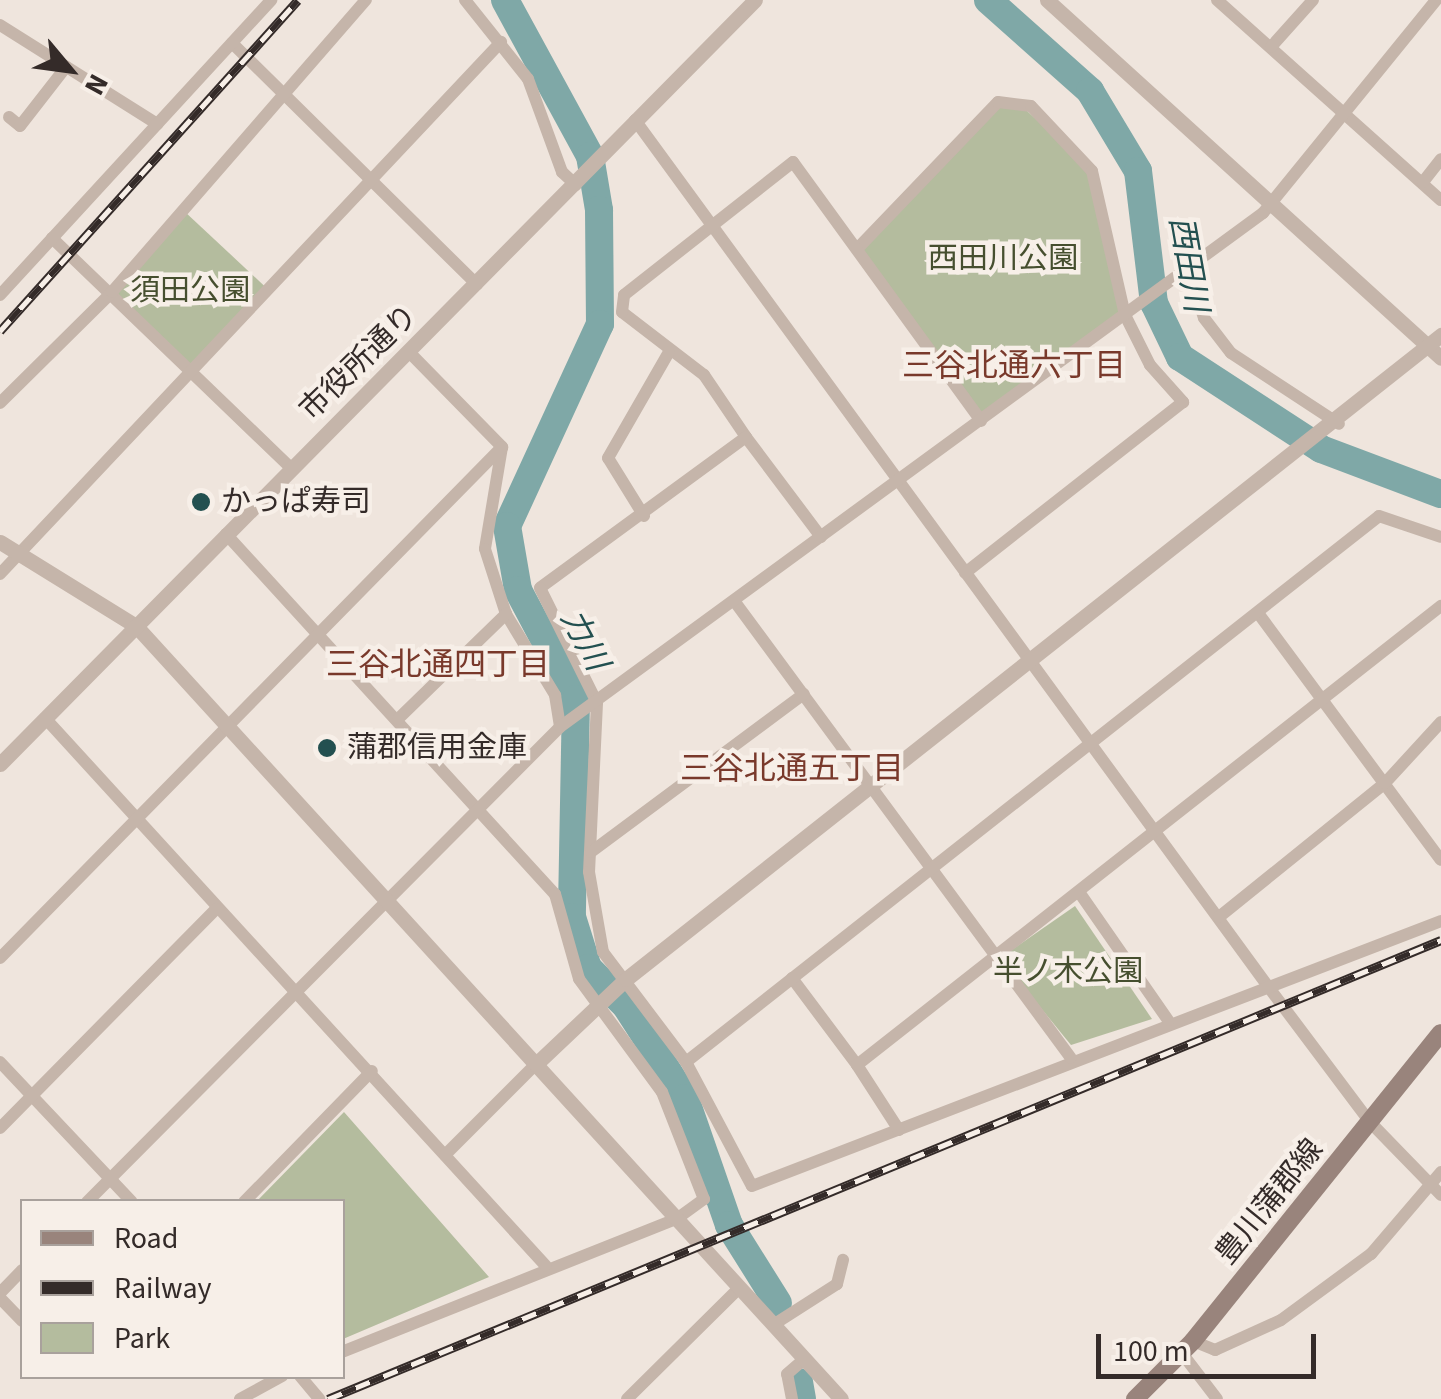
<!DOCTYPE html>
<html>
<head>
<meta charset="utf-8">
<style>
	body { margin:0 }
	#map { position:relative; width:1441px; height:1399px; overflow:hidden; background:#efe5dd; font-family:"Source Sans 3","Noto Sans JP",sans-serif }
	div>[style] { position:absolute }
	.green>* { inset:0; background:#b4bc9e; transform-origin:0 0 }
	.river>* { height:28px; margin:-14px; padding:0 14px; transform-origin:14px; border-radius:14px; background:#7fa8a7 }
	.minor>* { height:12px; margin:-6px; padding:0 6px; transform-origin:6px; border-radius:6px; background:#c5b5aa }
	.tertiary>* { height:15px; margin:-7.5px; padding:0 7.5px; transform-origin:7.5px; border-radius:7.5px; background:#c5b5aa }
	.secondary>* { height:18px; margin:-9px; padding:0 9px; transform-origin:9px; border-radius:9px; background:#99847c }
	.rail>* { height:9px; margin-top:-4.5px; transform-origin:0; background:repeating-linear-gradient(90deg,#f7efe8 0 15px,#342b29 0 30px); box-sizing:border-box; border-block:2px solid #342b29 }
	.dots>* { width:28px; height:28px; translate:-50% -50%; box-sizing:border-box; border:5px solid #f7efe8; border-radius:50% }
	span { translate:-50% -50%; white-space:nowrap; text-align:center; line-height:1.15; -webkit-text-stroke:9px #f7efe8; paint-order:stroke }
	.park-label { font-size:30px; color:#464f2f }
	.street-label { font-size:30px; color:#342b29 }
	.poi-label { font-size:30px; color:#342b29 }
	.left { translate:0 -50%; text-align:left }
	.water-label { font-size:32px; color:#235050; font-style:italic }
	.neighbourhood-label { font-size:32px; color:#79392b }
	.legend { position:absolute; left:20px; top:1199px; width:325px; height:180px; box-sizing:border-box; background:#f7efe8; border:2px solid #a9a19c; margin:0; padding:12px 18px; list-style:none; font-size:30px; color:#342b29 }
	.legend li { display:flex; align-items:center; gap:20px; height:50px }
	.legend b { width:50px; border:2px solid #a9a19c }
	.north { position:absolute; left:20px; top:20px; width:100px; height:100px; -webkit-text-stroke:8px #f7efe8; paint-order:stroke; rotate:119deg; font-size:28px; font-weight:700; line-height:40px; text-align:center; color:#342b29 }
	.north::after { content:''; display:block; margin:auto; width:35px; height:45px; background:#342b29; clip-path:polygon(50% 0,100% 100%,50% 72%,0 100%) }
	.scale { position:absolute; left:1096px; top:1334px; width:220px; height:45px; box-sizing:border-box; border:5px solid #342b29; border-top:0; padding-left:12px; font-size:30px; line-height:35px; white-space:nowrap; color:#342b29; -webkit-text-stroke:8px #f7efe8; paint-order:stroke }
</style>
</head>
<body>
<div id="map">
	<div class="green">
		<i style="clip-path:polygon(1014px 99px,1092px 171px,1125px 315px,981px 421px,858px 248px,998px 102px)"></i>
		<i style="left:184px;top:211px;width:115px;height:108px;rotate:43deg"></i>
		<i style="clip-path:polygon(1075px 906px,1152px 1019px,1071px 1045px,1000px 958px)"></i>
		<i style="clip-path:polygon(344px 1112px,489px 1277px,343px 1339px,342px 1202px,257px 1201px)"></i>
	</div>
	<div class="river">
		<i style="left:505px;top:0;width:178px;rotate:61.4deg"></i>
		<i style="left:590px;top:156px;width:55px;rotate:80.5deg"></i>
		<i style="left:599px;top:210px;width:114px;rotate:89.5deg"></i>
		<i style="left:600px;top:324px;width:222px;rotate:114.7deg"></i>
		<i style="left:507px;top:526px;width:65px;rotate:80.2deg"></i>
		<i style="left:518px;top:590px;width:123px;rotate:62deg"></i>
		<i style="left:576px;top:699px;width:218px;rotate:91.1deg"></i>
		<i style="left:572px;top:917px;width:53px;rotate:72.6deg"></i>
		<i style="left:588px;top:968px;width:54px;rotate:45deg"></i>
		<i style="left:626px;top:1006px;width:109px;rotate:57.3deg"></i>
		<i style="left:685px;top:1098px;width:134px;rotate:70.9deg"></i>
		<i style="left:729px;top:1225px;width:92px;rotate:57.9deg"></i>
		<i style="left:988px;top:0;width:137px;rotate:41.7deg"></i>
		<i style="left:1090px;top:91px;width:93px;rotate:59deg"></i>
		<i style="left:1138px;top:171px;width:133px;rotate:83.1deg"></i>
		<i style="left:1154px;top:303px;width:60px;rotate:64.3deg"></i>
		<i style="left:1180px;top:357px;width:168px;rotate:33.1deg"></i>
		<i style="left:1321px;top:449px;width:128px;rotate:20.6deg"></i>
		<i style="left:799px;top:1382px;width:17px;rotate:80deg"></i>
	</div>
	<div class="minor">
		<i style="left:465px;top:0;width:101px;rotate:51.4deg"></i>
		<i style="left:528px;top:79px;width:99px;rotate:69.9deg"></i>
		<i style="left:562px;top:172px;width:19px;rotate:43deg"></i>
		<i style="left:1217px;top:0;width:300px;rotate:41.8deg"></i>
		<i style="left:0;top:25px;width:186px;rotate:32.2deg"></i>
		<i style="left:232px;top:43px;width:344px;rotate:44.6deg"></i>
		<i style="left:1271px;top:47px;width:63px;rotate:-48.2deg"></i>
		<i style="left:9px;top:117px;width:14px;rotate:39deg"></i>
		<i style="left:20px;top:126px;width:75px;rotate:-52.1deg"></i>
		<i style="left:635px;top:120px;width:1071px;rotate:53.85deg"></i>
		<i style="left:1267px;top:985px;width:171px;rotate:53.1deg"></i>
		<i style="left:1370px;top:1122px;width:102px;rotate:45.8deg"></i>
		<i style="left:1423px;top:182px;width:29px;rotate:-52deg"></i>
		<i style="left:52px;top:238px;width:332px;rotate:43.9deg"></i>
		<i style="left:858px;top:248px;width:202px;rotate:-46.2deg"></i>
		<i style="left:998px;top:102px;width:33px;rotate:7deg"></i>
		<i style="left:1031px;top:106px;width:89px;rotate:46.8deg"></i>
		<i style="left:1092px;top:171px;width:148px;rotate:77.1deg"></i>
		<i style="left:1125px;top:315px;width:56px;rotate:63.4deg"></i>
		<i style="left:1150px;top:365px;width:50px;rotate:48.3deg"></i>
		<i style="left:1183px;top:402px;width:277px;rotate:141.9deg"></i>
		<i style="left:1188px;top:268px;width:52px;rotate:72.3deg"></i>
		<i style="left:1204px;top:318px;width:44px;rotate:52.4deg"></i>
		<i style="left:1231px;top:353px;width:129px;rotate:33.3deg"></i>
		<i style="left:0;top:295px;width:401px;rotate:-47.4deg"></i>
		<i style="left:410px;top:353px;width:132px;rotate:45.6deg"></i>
		<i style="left:502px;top:447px;width:103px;rotate:99.5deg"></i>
		<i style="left:485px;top:549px;width:68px;rotate:72.1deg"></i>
		<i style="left:506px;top:614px;width:95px;rotate:58.8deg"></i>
		<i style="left:555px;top:695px;width:32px;rotate:81deg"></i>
		<i style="left:0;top:403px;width:158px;rotate:-44.7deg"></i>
		<i style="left:112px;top:292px;width:387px;rotate:-49deg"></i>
		<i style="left:746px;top:437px;width:75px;rotate:-124.1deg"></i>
		<i style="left:704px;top:375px;width:103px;rotate:-142.5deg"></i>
		<i style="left:622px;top:312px;width:17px;rotate:-83deg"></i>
		<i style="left:624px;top:295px;width:215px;rotate:-38.2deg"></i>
		<i style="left:793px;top:162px;width:320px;rotate:54deg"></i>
		<i style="left:644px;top:516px;width:68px;rotate:-121.8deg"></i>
		<i style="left:608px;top:458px;width:122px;rotate:-60.1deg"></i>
		<i style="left:226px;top:534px;width:488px;rotate:47.6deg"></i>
		<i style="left:555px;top:894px;width:88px;rotate:74.2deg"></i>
		<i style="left:579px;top:979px;width:140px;rotate:53.7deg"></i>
		<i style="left:662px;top:1092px;width:115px;rotate:68.6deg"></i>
		<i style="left:704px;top:1199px;width:34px;rotate:144deg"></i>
		<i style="left:676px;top:1219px;width:360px;rotate:158.3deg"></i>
		<i style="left:821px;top:537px;width:125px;rotate:-126.9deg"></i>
		<i style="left:746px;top:437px;width:255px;rotate:143.8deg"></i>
		<i style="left:540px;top:588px;width:128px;rotate:63.6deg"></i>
		<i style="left:597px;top:703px;width:169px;rotate:92.7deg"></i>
		<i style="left:589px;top:872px;width:81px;rotate:80.1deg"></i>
		<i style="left:603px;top:952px;width:138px;rotate:53deg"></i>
		<i style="left:686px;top:1062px;width:140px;rotate:62deg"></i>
		<i style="left:752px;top:1186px;width:738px;rotate:-21.04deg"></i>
		<i style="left:0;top:574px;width:731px;rotate:-46.72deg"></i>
		<i style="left:735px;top:602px;width:566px;rotate:53.62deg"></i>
		<i style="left:1258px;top:613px;width:307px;rotate:53.5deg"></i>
		<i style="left:45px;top:718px;width:742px;rotate:47.57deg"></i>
		<i style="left:398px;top:719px;width:151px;rotate:-44.2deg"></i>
		<i style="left:591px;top:852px;width:265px;rotate:-36.6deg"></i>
		<i style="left:1079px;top:892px;width:156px;rotate:55.2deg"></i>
		<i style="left:1219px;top:917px;width:213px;rotate:-38.9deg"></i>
		<i style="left:1385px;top:783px;width:83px;rotate:-47.4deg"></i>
		<i style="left:0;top:958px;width:716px;rotate:-45.51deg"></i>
		<i style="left:792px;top:978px;width:109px;rotate:53.2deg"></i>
		<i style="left:0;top:1062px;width:192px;rotate:46.7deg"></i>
		<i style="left:686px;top:1062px;width:882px;rotate:-38.23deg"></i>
		<i style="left:1379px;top:516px;width:65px;rotate:18.7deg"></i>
		<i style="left:0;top:1128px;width:308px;rotate:-45.4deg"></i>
		<i style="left:899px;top:1130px;width:77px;rotate:-122.9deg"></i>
		<i style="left:857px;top:1065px;width:743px;rotate:-38.17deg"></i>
		<i style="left:445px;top:1155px;width:129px;rotate:-45deg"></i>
		<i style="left:87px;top:1202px;width:670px;rotate:-45.12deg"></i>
		<i style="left:560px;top:727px;width:871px;rotate:-36.17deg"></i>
		<i style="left:1263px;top:213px;width:274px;rotate:-50.9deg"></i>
		<i style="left:244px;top:1202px;width:183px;rotate:-45.7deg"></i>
		<i style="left:0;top:1293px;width:32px;rotate:-46deg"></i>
		<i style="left:0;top:1298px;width:32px;rotate:46deg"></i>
		<i style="left:773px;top:1325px;width:76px;rotate:-32.6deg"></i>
		<i style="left:837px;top:1284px;width:25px;rotate:-76deg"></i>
		<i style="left:1193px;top:1341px;width:24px;rotate:22deg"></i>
		<i style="left:1215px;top:1350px;width:72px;rotate:-24.4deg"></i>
		<i style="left:1281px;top:1320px;width:112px;rotate:-36.3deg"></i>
		<i style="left:1371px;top:1254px;width:108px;rotate:-49.5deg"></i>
		<i style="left:1181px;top:1352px;width:59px;rotate:52.5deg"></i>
		<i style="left:300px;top:1376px;width:30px;rotate:50deg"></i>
		<i style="left:240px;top:1399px;width:48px;rotate:-28.7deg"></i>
		<i style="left:627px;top:1399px;width:158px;rotate:-44.7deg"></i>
		<i style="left:792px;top:1399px;width:25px;rotate:-101deg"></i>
		<i style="left:787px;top:1374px;width:23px;rotate:-41deg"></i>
	</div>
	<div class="tertiary">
		<i style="left:1047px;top:0;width:532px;rotate:42.26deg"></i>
		<i style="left:0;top:542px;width:160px;rotate:31.7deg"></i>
		<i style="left:136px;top:626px;width:1046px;rotate:47.63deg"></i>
		<i style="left:0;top:764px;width:1074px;rotate:-45.34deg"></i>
		<i style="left:536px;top:1064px;width:124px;rotate:-43.4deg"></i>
		<i style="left:626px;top:979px;width:1039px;rotate:-38.32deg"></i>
	</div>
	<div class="secondary">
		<i style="left:1135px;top:1399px;width:82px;rotate:-45deg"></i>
		<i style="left:1193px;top:1341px;width:395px;rotate:-51.2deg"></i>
	</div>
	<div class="rail">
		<i style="left:0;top:331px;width:445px;rotate:-48deg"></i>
		<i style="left:328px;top:1399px;width:1204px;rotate:-22.41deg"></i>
	</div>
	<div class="dots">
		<i style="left:201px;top:502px;background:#235050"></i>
		<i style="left:327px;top:748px;background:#235050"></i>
	</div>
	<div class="park-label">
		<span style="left:1003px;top:259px">西田川公園</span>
		<span style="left:190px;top:291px">須田公園</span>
		<span style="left:1068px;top:972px">半ノ木公園</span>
	</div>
	<div class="street-label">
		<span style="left:359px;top:363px;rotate:-44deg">市役所通り</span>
		<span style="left:1270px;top:1202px;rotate:-51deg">豊川蒲郡線</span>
	</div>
	<div class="poi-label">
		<span class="left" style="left:221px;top:502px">かっぱ寿司</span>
		<span class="left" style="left:347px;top:748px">蒲郡信用金庫</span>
	</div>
	<div class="water-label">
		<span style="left:1188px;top:264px;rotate:80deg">西田川</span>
		<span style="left:584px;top:640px;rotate:62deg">力川</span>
	</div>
	<div class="neighbourhood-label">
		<span style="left:1014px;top:366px">三谷北通六丁目</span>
		<span style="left:438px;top:665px">三谷北通四丁目</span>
		<span style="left:792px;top:769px">三谷北通五丁目</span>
	</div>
	<ul class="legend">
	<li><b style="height:12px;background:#99847c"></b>Road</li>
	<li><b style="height:12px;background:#342b29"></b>Railway</li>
	<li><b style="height:28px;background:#b4bc9e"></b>Park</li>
	</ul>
	<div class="north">N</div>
	<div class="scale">100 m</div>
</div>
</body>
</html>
